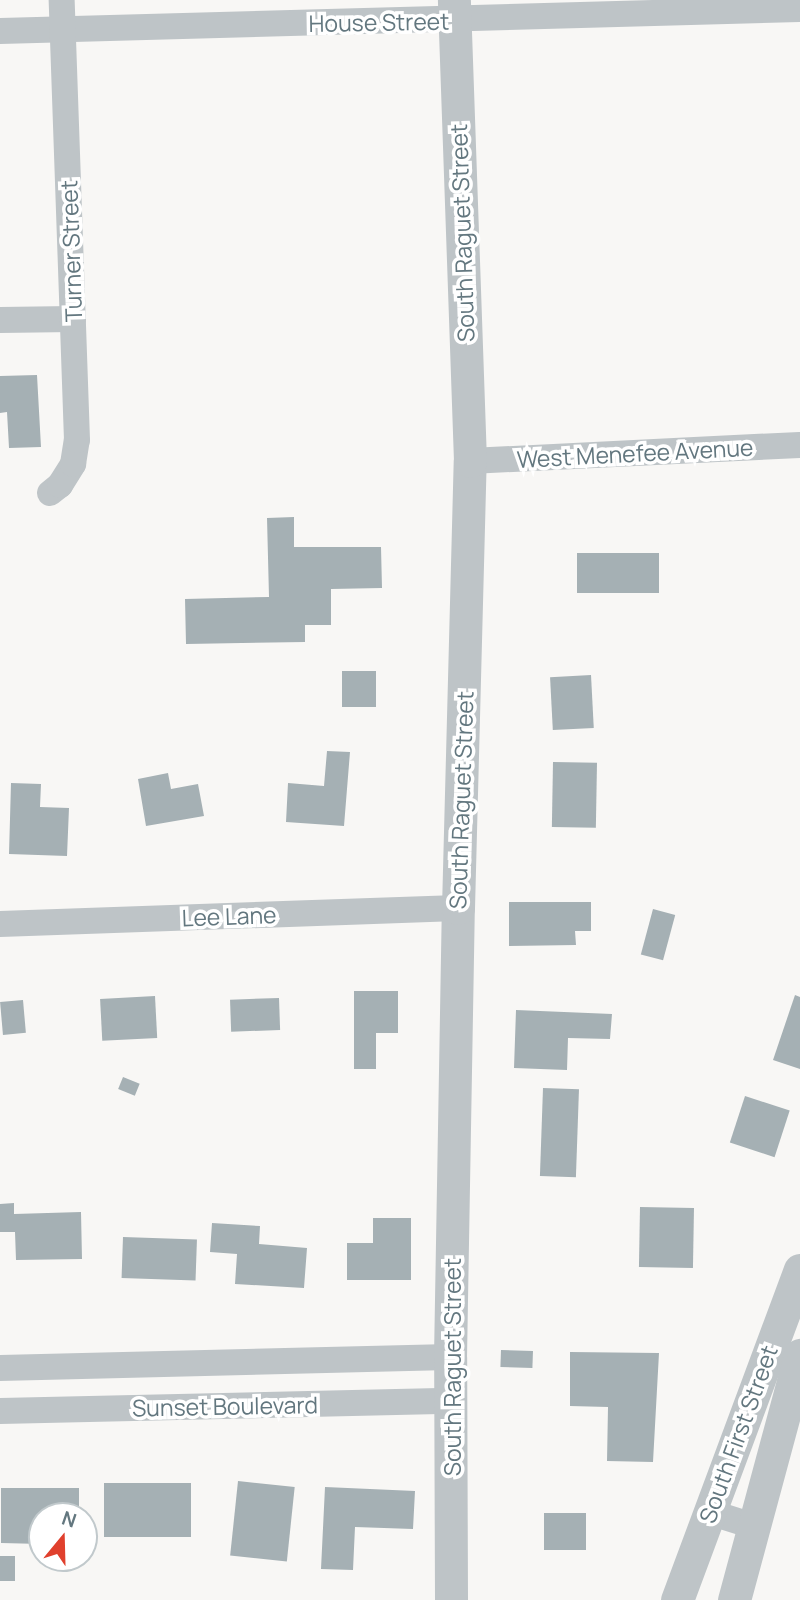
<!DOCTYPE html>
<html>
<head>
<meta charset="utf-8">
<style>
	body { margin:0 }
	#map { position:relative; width:800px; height:1600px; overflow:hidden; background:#f8f7f5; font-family:Manrope,sans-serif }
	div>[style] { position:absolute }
	.building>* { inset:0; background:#a5b0b4; transform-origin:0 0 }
	.minor>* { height:26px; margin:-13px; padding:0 13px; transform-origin:13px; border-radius:13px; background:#bec4c7 }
	.tertiary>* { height:33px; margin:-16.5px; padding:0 16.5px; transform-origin:16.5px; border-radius:16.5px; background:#bec4c7 }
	span { translate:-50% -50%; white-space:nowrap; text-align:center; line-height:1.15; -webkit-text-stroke:7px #fff; paint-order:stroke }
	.street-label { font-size:23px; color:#63777f }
	.north { position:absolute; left:28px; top:1502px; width:70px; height:70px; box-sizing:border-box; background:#fff; border:2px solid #c1c9cc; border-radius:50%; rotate:19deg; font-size:19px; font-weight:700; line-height:28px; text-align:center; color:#63777f }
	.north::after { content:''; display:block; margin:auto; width:24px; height:32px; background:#e0402d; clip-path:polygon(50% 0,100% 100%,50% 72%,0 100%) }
</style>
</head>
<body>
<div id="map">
	<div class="building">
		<i style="clip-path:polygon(37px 375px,41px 447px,9px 448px,7px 412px,0 413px,0 376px)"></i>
		<i style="clip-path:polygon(294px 517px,294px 547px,381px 547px,382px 588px,331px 589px,331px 625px,305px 625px,305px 642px,186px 644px,185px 599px,269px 597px,267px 518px)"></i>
		<i style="left:577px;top:553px;width:82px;height:40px"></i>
		<i style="left:342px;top:671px;width:34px;height:36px"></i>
		<i style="left:591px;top:675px;width:53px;height:41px;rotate:87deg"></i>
		<i style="clip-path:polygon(327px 751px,350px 752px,344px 826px,286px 822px,288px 783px,324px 786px)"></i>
		<i style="left:553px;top:762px;width:44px;height:65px;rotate:1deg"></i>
		<i style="clip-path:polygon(168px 773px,171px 789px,198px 784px,204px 816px,146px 826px,138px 779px)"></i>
		<i style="clip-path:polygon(11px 783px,41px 784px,40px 807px,69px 808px,67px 856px,9px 854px)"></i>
		<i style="clip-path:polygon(509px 902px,591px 902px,591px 931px,575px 931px,576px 945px,509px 946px)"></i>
		<i style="left:653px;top:909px;width:23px;height:47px;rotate:15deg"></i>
		<i style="clip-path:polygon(354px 991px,398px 991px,398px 1033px,376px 1033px,376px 1069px,354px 1069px)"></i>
		<i style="clip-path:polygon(795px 995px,800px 997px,800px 1069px,773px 1060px)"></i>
		<i style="left:155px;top:996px;width:42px;height:55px;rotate:87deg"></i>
		<i style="left:279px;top:998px;width:32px;height:49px;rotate:88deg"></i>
		<i style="left:23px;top:1000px;width:33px;height:23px;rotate:85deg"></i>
		<i style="clip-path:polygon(516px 1010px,612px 1014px,610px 1039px,568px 1038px,567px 1070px,514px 1068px)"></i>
		<i style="left:123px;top:1077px;width:18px;height:13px;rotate:22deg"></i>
		<i style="left:543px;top:1088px;width:36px;height:88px;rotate:2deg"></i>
		<i style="left:745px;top:1096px;width:47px;height:49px;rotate:18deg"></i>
		<i style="clip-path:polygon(14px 1203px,14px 1214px,81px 1212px,82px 1259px,16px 1260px,15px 1232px,0 1232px,0 1204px)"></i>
		<i style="left:640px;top:1207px;width:54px;height:60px;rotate:1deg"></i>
		<i style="clip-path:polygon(373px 1218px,411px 1218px,411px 1280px,347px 1280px,347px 1243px,373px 1243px)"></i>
		<i style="clip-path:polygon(212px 1223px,260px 1226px,259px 1244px,307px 1248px,304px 1288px,235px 1284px,237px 1254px,210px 1252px)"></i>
		<i style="left:123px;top:1237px;width:74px;height:41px;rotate:2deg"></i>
		<i style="left:501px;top:1350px;width:32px;height:17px;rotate:2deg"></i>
		<i style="clip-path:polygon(570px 1352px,659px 1353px,653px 1462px,607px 1461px,608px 1407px,570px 1406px)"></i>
		<i style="left:238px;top:1481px;width:57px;height:75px;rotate:6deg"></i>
		<i style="left:104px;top:1483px;width:87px;height:54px"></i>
		<i style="clip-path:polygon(325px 1487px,415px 1491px,413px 1529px,355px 1527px,353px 1570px,321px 1569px)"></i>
		<i style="clip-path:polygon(1px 1488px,79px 1488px,79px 1516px,42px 1516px,42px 1544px,1px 1543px)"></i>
		<i style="left:544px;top:1513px;width:42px;height:37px"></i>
		<i style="left:0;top:1556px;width:15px;height:25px"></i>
	</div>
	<div class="minor">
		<i style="left:0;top:31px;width:800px;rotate:-1.58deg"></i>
		<i style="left:0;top:320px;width:73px;rotate:-0.8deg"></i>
		<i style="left:470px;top:461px;width:330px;rotate:-2.8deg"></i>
		<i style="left:50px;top:493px;width:13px;rotate:-39deg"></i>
		<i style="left:60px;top:485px;width:25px;rotate:-58deg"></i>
		<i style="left:73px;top:464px;width:24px;rotate:-81deg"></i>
		<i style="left:77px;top:440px;width:440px;rotate:-92deg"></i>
		<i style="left:0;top:924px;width:458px;rotate:-2deg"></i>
		<i style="left:0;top:1368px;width:450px;rotate:-1.4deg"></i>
		<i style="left:0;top:1411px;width:451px;rotate:-1.3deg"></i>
		<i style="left:709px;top:1512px;width:46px;rotate:17.7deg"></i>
	</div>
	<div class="tertiary">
		<i style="left:451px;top:1600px;width:243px;rotate:-90.2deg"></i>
		<i style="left:450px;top:1357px;width:449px;rotate:-89deg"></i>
		<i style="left:458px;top:908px;width:447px;rotate:-88.5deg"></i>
		<i style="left:470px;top:461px;width:461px;rotate:-92deg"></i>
		<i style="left:677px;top:1600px;width:352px;rotate:-69.6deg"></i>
		<i style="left:734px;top:1600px;width:254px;rotate:-74.9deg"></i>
	</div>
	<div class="street-label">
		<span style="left:379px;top:22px;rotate:-1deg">House Street</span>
		<span style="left:462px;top:233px;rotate:-92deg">South Raguet Street</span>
		<span style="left:71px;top:251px;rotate:-92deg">Turner Street</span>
		<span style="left:635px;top:453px;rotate:-3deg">West Menefee Avenue</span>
		<span style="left:461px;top:800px;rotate:-88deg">South Raguet Street</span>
		<span style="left:229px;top:916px;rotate:-2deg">Lee Lane</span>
		<span style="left:452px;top:1367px;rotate:-90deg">South Raguet Street</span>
		<span style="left:225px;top:1406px;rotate:-1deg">Sunset Boulevard</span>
		<span style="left:738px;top:1434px;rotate:-70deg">South First Street</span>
	</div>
	<div class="north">N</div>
</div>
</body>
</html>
